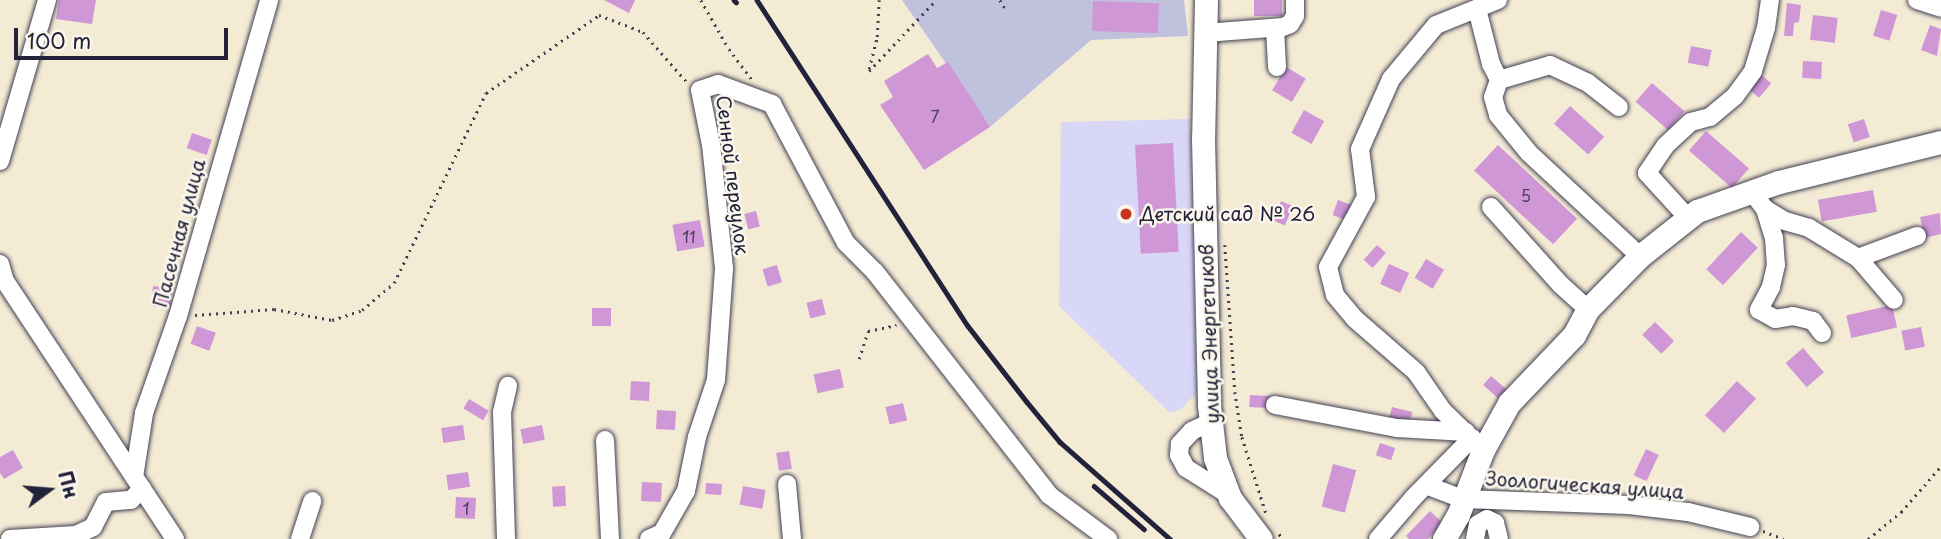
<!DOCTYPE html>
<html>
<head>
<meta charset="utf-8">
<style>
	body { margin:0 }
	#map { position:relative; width:1941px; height:539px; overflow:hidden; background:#f4ebd5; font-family:"Playpen Sans",sans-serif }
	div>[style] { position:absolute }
	.built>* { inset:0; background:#d9d7f7 }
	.industrial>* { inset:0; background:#c0c2dd }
	.building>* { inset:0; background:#cf97d6; transform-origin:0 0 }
	.path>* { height:2.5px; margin-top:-1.25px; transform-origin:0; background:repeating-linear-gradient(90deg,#424052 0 2px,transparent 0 7px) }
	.roads { filter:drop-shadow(0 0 2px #424052) drop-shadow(0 0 2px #424052) }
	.minor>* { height:18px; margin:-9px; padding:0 9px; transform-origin:9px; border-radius:9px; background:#fff }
	.major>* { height:23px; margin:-11.5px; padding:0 11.5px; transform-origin:11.5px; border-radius:11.5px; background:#fff }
	.rail>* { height:4.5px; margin:-2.25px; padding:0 2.25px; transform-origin:2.25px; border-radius:2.25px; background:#22223b }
	.dots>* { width:19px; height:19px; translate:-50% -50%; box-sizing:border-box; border:4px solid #fbf7ec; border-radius:50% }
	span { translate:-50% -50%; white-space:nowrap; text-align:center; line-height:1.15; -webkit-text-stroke:5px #fbf7ec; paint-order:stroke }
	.number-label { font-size:16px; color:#4d3f62 }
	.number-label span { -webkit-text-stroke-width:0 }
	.street-label { font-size:19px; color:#22223b }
	.poi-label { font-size:19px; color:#22223b }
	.left { translate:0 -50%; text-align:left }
	.north { position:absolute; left:14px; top:455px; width:70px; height:70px; -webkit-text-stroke:5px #fbf7ec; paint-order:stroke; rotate:74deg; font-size:19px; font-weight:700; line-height:28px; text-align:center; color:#22223b }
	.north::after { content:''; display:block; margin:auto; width:24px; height:32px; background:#22223b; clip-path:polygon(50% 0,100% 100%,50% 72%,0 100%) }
	.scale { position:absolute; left:14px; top:28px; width:214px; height:32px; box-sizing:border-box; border:4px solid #22223b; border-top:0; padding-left:9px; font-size:21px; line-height:24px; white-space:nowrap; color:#22223b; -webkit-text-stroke:5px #fbf7ec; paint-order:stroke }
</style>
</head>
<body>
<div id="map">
	<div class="built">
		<i style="clip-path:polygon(1190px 119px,1197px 393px,1181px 409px,1170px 413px,1059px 306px,1061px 122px)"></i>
	</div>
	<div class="industrial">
		<i style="clip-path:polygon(902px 0,1184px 0,1188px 36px,1091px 40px,990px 127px)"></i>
	</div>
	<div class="building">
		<i style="clip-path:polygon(59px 0,96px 0,92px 24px,56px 19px)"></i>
		<i style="clip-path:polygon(604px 0,635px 0,629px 13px)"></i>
		<i style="left:1254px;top:0;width:28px;height:16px"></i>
		<i style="left:1093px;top:1px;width:66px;height:30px;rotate:2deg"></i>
		<i style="clip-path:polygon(1787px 3px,1801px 5px,1799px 22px,1794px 23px,1793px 36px,1784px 36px)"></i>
		<i style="left:1881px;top:10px;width:17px;height:27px;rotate:17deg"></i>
		<i style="left:1813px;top:15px;width:25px;height:25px;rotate:7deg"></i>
		<i style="clip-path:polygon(1930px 25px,1941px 29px,1937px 56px,1921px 50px)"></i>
		<i style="left:1691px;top:46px;width:21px;height:17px;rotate:11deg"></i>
		<i style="clip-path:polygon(928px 54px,937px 68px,948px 62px,990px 127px,924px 170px,880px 105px,893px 97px,884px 81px)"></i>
		<i style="left:1803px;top:61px;width:19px;height:17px;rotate:3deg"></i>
		<i style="left:1286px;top:67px;width:23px;height:27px;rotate:31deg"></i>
		<i style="left:1759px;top:73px;width:16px;height:19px;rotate:40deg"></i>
		<i style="left:1652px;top:83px;width:43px;height:25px;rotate:41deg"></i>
		<i style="left:1570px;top:106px;width:46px;height:24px;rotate:42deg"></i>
		<i style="left:1304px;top:110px;width:23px;height:26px;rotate:29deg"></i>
		<i style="left:1864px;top:119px;width:19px;height:17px;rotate:72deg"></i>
		<i style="left:1706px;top:131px;width:57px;height:26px;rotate:41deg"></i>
		<i style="left:192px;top:133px;width:21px;height:16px;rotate:19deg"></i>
		<i style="left:1173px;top:143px;width:109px;height:38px;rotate:87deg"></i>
		<i style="left:1498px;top:145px;width:108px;height:35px;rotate:43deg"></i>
		<i style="left:1873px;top:190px;width:22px;height:56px;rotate:80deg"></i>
		<i style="left:1338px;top:200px;width:15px;height:16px;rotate:20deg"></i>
		<i style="left:1281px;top:201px;width:13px;height:21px;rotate:23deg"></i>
		<i style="left:756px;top:211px;width:16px;height:12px;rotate:76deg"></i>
		<i style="clip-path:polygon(1940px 213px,1941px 234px,1925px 238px,1920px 217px)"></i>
		<i style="left:700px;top:220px;width:27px;height:28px;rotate:80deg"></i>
		<i style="left:1741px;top:232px;width:23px;height:51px;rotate:43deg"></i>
		<i style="left:1377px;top:245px;width:12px;height:20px;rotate:42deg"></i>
		<i style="left:1426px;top:259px;width:21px;height:22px;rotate:31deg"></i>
		<i style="left:1389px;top:264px;width:22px;height:22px;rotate:24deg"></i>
		<i style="left:777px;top:265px;width:18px;height:15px;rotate:74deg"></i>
		<i style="left:153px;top:286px;width:20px;height:20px;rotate:6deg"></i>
		<i style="left:822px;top:299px;width:16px;height:16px;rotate:76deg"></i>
		<i style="left:1892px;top:305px;width:23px;height:47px;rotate:77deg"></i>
		<i style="left:592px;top:308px;width:19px;height:18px"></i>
		<i style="left:1655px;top:322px;width:27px;height:18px;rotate:45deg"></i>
		<i style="left:197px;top:326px;width:20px;height:19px;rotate:20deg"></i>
		<i style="left:1921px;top:327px;width:20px;height:20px;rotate:79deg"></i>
		<i style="left:1803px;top:348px;width:32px;height:23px;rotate:49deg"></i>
		<i style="left:840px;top:369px;width:19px;height:27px;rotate:78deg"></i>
		<i style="left:1491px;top:376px;width:20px;height:12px;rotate:41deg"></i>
		<i style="left:631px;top:381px;width:19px;height:19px;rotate:3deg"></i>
		<i style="left:1737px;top:381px;width:26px;height:47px;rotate:43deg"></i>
		<i style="left:1250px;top:395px;width:20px;height:12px;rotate:3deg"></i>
		<i style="left:469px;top:399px;width:23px;height:11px;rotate:31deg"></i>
		<i style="left:903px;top:403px;width:18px;height:18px;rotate:77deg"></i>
		<i style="left:1392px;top:407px;width:21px;height:11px;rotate:14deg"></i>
		<i style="left:657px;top:410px;width:19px;height:19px;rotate:3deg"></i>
		<i style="left:463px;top:425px;width:15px;height:22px;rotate:82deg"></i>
		<i style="left:542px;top:425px;width:15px;height:22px;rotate:79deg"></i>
		<i style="left:1380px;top:443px;width:16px;height:13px;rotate:18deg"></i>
		<i style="left:1646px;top:449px;width:14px;height:29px;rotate:25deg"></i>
		<i style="clip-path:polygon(13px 450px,23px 468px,4px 479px,0 473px,0 457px)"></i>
		<i style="left:789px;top:451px;width:18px;height:13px;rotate:81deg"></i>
		<i style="left:1333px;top:464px;width:24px;height:44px;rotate:15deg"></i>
		<i style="left:468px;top:472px;width:15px;height:22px;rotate:82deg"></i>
		<i style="left:642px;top:482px;width:20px;height:19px;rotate:3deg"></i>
		<i style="left:706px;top:483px;width:16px;height:11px;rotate:4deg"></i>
		<i style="left:565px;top:486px;width:20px;height:13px;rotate:87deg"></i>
		<i style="left:743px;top:486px;width:23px;height:19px;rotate:10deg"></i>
		<i style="left:456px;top:497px;width:20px;height:21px;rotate:3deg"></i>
		<i style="clip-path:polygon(1430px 511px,1443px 523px,1428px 539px,1409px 539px,1406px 536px)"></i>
	</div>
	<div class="path">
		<i style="left:701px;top:0;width:56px;rotate:60.3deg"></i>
		<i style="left:729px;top:49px;width:39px;rotate:53deg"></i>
		<i style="left:1000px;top:0;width:9px;rotate:58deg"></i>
		<i style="left:869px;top:69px;width:33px;rotate:-76deg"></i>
		<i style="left:877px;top:37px;width:37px;rotate:-87deg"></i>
		<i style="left:869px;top:71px;width:98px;rotate:-46.7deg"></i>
		<i style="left:1225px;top:245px;width:147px;rotate:86.1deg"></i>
		<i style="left:1235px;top:392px;width:46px;rotate:81.2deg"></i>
		<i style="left:1242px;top:437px;width:80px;rotate:72.5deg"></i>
		<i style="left:195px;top:315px;width:79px;rotate:-4.3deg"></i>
		<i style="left:274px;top:309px;width:59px;rotate:10.7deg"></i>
		<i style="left:332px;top:320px;width:32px;rotate:-18deg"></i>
		<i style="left:362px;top:310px;width:42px;rotate:-40.2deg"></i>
		<i style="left:394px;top:283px;width:211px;rotate:-64.2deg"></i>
		<i style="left:486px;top:93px;width:137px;rotate:-34.6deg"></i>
		<i style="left:599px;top:15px;width:47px;rotate:21.1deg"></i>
		<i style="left:643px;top:32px;width:67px;rotate:48.7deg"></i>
		<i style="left:859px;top:359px;width:29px;rotate:-72deg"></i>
		<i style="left:868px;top:331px;width:29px;rotate:-12deg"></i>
		<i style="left:1763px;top:531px;width:22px;rotate:21deg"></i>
		<i style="left:1279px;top:534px;width:7px;rotate:45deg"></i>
		<i style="left:1868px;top:539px;width:43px;rotate:-39.3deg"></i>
		<i style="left:1901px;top:512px;width:61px;rotate:-49deg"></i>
	</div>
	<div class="roads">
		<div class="minor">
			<i style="left:1917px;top:0;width:25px;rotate:18deg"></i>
			<i style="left:1477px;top:9px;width:57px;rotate:75.7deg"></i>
			<i style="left:1491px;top:64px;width:18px;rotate:63deg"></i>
			<i style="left:1499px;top:80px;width:18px;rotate:109deg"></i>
			<i style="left:1493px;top:97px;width:19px;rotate:74deg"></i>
			<i style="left:1498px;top:115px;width:49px;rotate:50.8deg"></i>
			<i style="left:1529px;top:153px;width:151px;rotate:42.9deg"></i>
			<i style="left:1275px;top:28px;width:39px;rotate:87deg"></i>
			<i style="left:1205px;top:33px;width:78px;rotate:-4.4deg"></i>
			<i style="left:1283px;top:27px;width:8px;rotate:-23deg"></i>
			<i style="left:1290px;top:24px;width:9px;rotate:-58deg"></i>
			<i style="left:1295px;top:16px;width:16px;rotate:-90deg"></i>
			<i style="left:1499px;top:80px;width:53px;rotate:-16.4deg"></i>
			<i style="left:1550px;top:65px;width:42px;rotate:25.3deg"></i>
			<i style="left:1588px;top:83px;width:39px;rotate:38deg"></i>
			<i style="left:0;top:161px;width:168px;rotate:-73.7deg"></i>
			<i style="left:1751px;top:191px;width:23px;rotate:52deg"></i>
			<i style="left:1765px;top:209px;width:30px;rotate:73deg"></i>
			<i style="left:1774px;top:238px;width:27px;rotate:86deg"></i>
			<i style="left:1776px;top:265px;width:23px;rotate:103deg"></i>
			<i style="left:1771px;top:287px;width:26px;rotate:118deg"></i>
			<i style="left:1759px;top:310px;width:18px;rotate:29deg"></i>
			<i style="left:1775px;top:319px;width:18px;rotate:-9deg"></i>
			<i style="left:1793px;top:316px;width:21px;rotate:14deg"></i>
			<i style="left:1813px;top:321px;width:15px;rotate:53deg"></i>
			<i style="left:1491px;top:207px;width:105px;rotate:48.1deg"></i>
			<i style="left:1561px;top:285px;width:36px;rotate:42deg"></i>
			<i style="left:1765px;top:209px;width:23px;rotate:31deg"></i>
			<i style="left:1785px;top:221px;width:25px;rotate:16deg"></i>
			<i style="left:1809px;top:228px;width:57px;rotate:31.5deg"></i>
			<i style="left:1858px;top:258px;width:55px;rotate:49.4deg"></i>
			<i style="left:1688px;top:218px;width:61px;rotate:-132.3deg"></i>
			<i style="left:1647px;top:173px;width:32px;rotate:-56deg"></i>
			<i style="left:1665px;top:146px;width:35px;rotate:-43deg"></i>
			<i style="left:1691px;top:122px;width:20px;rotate:-15deg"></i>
			<i style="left:1710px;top:117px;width:33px;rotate:-40deg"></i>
			<i style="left:1735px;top:96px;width:31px;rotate:-54deg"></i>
			<i style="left:1753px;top:71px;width:45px;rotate:-73.2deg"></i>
			<i style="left:1766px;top:28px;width:28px;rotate:-82deg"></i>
			<i style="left:1858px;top:258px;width:63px;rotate:-20.4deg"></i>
			<i style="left:0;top:264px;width:18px;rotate:74deg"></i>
			<i style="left:5px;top:281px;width:309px;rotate:56.6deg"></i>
			<i style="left:1275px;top:405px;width:124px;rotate:10.7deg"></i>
			<i style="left:1397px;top:428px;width:69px;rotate:3.3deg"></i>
			<i style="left:1211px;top:422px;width:21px;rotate:155deg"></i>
			<i style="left:1192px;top:431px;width:18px;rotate:133deg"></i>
			<i style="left:1180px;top:444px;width:11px;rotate:95deg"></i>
			<i style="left:1179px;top:455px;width:15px;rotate:62deg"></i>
			<i style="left:1186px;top:468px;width:51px;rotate:32.1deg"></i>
			<i style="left:605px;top:440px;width:99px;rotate:87.1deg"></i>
			<i style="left:1483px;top:450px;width:56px;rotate:-135.7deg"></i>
			<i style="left:1443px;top:411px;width:47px;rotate:-124.7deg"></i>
			<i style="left:1416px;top:372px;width:81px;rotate:-139deg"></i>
			<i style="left:1355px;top:319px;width:31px;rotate:-130deg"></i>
			<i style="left:1335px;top:295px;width:29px;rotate:-104deg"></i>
			<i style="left:1328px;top:267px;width:80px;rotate:-61.5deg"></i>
			<i style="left:1366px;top:197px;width:48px;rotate:-97.1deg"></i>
			<i style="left:1360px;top:149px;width:77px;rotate:-66.1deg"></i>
			<i style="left:1391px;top:79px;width:70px;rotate:-50.2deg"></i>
			<i style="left:1436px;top:25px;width:67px;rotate:-22deg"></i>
			<i style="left:134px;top:477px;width:65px;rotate:-81.1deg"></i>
			<i style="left:144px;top:413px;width:103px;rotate:-70.7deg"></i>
			<i style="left:178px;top:316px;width:329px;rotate:-73.9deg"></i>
			<i style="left:787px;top:484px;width:55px;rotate:84.8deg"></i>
			<i style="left:1426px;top:485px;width:40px;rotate:21deg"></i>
			<i style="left:1463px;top:499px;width:166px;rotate:2.1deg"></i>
			<i style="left:1629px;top:505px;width:59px;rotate:6.8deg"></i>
			<i style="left:1688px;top:512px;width:64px;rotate:13.6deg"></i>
			<i style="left:10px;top:539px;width:66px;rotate:-3.5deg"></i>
			<i style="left:76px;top:535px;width:19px;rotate:-25deg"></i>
			<i style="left:93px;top:527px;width:28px;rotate:-63deg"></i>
			<i style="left:106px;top:502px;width:25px;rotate:-5deg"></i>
			<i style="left:131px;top:500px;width:16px;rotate:-45deg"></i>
			<i style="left:300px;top:539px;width:40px;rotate:-72deg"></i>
			<i style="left:506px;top:539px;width:127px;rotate:-91.8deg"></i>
			<i style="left:502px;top:412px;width:27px;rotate:-77deg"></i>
			<i style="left:649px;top:539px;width:14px;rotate:-25deg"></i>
			<i style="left:662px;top:533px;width:48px;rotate:-60.3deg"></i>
			<i style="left:686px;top:491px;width:55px;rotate:-78.5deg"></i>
			<i style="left:697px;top:437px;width:60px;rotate:-71.6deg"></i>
			<i style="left:716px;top:380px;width:112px;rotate:-85.9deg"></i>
			<i style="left:724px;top:268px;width:124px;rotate:-96deg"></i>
			<i style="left:711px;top:145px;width:56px;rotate:-101.3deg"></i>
			<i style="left:700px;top:90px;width:19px;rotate:-18deg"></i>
			<i style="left:718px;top:84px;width:58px;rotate:20.3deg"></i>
			<i style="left:772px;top:104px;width:157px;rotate:62deg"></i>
			<i style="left:846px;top:243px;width:41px;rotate:45deg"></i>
			<i style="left:875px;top:272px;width:283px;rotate:52deg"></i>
			<i style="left:1049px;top:495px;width:74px;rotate:36.7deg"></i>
			<i style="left:1378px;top:539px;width:55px;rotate:-49.4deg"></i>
			<i style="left:1414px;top:497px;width:83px;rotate:-45.5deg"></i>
			<i style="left:1475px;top:539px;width:15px;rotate:-79deg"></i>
			<i style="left:1478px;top:524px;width:10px;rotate:-29deg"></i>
			<i style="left:1487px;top:519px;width:9px;rotate:27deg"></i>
			<i style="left:1495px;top:523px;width:16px;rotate:76deg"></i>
		</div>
		<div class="major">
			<i style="left:1206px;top:0;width:138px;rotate:91.2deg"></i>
			<i style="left:1203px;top:138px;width:267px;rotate:88.7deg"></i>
			<i style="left:1209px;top:405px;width:53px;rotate:83.5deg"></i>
			<i style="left:1215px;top:458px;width:43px;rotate:69.4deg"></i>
			<i style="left:1230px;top:498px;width:51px;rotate:52.9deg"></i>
			<i style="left:1444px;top:539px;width:28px;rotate:-60deg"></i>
			<i style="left:1458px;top:515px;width:70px;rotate:-69deg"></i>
			<i style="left:1483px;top:450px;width:54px;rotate:-61deg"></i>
			<i style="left:1509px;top:403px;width:94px;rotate:-46.3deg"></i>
			<i style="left:1574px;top:335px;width:30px;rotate:-62deg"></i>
			<i style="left:1588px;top:309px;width:74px;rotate:-45.5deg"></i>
			<i style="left:1640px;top:256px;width:73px;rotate:-38.3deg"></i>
			<i style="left:1697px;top:211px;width:87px;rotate:-19.5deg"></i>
			<i style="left:1779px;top:182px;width:167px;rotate:-13.9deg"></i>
		</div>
	</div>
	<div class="rail">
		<i style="left:734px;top:0;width:3px;rotate:45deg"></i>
		<i style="left:757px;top:0;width:388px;rotate:57.1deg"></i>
		<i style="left:968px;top:326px;width:96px;rotate:52.2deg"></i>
		<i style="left:1027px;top:402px;width:52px;rotate:50.5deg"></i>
		<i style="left:1060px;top:442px;width:147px;rotate:41.4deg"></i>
		<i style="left:1094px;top:486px;width:66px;rotate:40.7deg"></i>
	</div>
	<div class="dots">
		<i style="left:1126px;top:214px;background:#c8321e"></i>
	</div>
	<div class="number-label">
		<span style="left:935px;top:116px">7</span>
		<span style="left:1526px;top:195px">5</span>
		<span style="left:689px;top:236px">11</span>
		<span style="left:466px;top:508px">1</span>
	</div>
	<div class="street-label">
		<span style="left:733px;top:175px;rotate:83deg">Сенной переулок</span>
		<span style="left:179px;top:233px;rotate:-75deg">Пасечная улица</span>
		<span style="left:1209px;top:334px;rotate:-92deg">улица Энергетиков</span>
		<span style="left:1585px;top:485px;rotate:4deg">Зоологическая улица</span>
	</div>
	<div class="poi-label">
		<span class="left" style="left:1140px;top:214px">Детский сад № 26</span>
	</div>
	<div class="north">Пн</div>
	<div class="scale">100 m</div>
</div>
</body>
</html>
